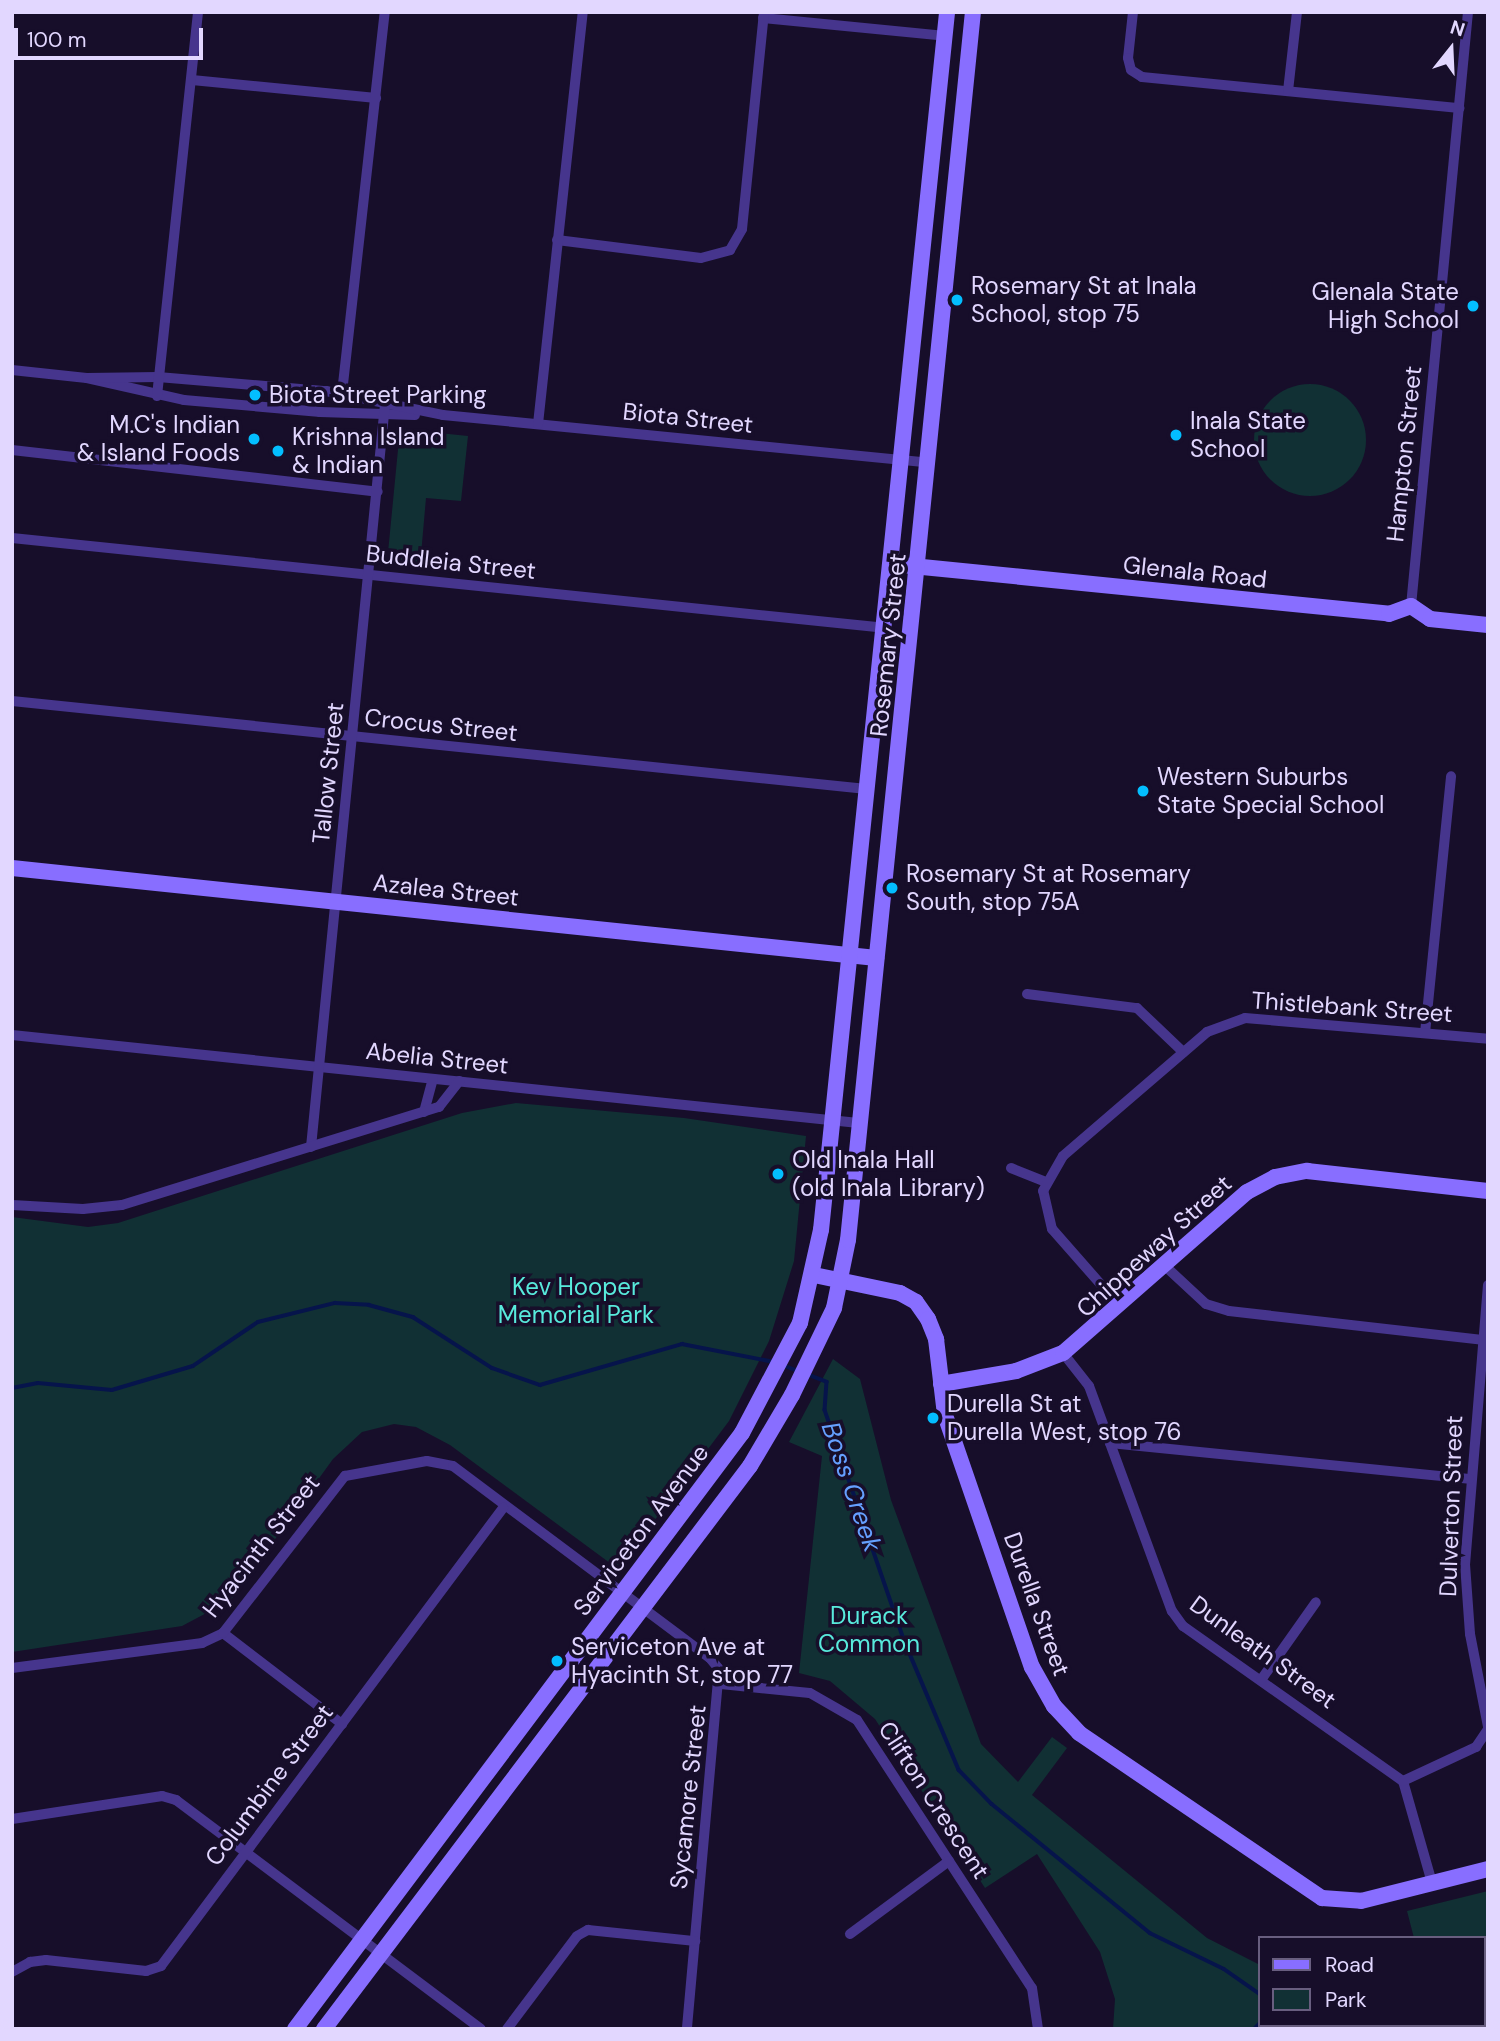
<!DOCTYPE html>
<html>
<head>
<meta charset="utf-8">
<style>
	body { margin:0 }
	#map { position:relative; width:1500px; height:2041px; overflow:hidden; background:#170e2a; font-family:"DM Sans",sans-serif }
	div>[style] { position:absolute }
	.green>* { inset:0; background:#113034 }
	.round { border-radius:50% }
	.stream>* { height:3.5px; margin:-1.75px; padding:0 1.75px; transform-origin:1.75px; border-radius:1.75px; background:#06144b }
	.street>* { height:10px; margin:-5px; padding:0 5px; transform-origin:5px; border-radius:5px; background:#46358d }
	.secondary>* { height:16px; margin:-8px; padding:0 8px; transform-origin:8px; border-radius:8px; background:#886eff }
	.dots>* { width:19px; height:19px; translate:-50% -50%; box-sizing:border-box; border:4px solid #170e2a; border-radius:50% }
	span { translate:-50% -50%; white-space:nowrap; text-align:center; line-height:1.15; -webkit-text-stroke:7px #170e2a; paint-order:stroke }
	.poi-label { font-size:24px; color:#e2d7ff }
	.left { translate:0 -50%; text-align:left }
	.right { translate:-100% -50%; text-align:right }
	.street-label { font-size:24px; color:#e2d7ff }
	.park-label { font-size:24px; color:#58eadc }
	.water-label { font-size:26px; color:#65a0ff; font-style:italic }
	.frame { position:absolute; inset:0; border:14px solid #e2d7ff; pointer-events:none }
	.legend { position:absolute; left:1258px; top:1936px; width:228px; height:91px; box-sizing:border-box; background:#170e2a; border:2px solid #685e7f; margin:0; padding:9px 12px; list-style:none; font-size:21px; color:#e2d7ff }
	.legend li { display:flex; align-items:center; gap:14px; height:35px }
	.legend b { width:35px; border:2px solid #685e7f }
	.north { position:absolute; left:1416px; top:14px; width:70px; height:70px; -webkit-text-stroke:5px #170e2a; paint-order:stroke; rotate:18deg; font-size:19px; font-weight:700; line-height:28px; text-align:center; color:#e2d7ff }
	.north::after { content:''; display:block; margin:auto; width:24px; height:32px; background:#e2d7ff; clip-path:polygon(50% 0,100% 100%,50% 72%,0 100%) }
	.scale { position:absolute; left:14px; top:28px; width:189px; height:32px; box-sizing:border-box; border:4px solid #e2d7ff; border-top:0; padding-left:9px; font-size:21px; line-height:24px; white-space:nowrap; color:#e2d7ff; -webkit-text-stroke:5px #170e2a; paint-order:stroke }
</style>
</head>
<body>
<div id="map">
	<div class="green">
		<i class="round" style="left:1254px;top:384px;width:112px;height:112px"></i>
		<i style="clip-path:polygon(400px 429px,468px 436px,461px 501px,426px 498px,420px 566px,387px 563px)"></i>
		<i style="clip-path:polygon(516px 1103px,684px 1118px,806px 1136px,794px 1261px,769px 1341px,729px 1421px,618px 1569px,450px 1445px,416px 1427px,394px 1424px,362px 1432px,333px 1459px,231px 1600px,182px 1626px,12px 1652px,12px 1217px,88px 1227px,118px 1223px,462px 1113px)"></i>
		<i style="clip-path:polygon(833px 1359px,860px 1379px,891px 1500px,981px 1744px,1018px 1782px,1052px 1737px,1067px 1748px,1032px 1795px,1207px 1938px,1260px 1965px,1260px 2025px,1484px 2025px,1484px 1938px,1414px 1938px,1407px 1911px,1488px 1891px,1488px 2029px,1113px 2029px,1115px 1999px,1100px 1952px,1037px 1854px,985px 1888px,875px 1719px,830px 1681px,799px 1673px,822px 1456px,789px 1442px)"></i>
	</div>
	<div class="stream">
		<i style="left:783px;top:1365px;width:16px;rotate:22deg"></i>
		<i style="left:809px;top:1375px;width:19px;rotate:21deg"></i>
		<i style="left:827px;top:1382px;width:28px;rotate:94deg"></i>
		<i style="left:825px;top:1410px;width:245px;rotate:71deg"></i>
		<i style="left:905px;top:1642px;width:139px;rotate:67.1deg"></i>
		<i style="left:959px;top:1770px;width:47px;rotate:45.9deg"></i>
		<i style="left:992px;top:1804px;width:204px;rotate:39.2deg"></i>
		<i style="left:1150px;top:1933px;width:82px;rotate:25.9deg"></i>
		<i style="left:1224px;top:1969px;width:44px;rotate:34.8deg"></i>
		<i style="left:12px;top:1388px;width:26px;rotate:-11deg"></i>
		<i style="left:38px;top:1383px;width:74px;rotate:5.4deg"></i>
		<i style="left:112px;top:1390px;width:84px;rotate:-16.5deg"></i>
		<i style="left:193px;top:1366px;width:78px;rotate:-34.1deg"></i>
		<i style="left:258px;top:1322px;width:79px;rotate:-13.9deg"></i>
		<i style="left:335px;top:1303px;width:34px;rotate:3deg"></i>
		<i style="left:369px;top:1305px;width:46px;rotate:15.3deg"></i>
		<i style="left:413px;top:1317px;width:94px;rotate:32.8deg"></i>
		<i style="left:492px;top:1368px;width:51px;rotate:19.5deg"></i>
		<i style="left:540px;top:1385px;width:148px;rotate:-16.1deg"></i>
		<i style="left:682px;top:1344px;width:95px;rotate:11deg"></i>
		<i style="left:1484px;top:1999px;width:4px;rotate:-14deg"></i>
		<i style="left:1309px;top:2025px;width:9px;rotate:27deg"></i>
		<i style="left:1254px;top:2029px;width:8px;rotate:-45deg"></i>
		<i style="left:1367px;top:2029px;width:15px;rotate:-16deg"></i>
	</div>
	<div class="street">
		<i style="left:1133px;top:12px;width:46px;rotate:96.2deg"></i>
		<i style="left:1128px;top:58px;width:12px;rotate:76deg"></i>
		<i style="left:1131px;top:70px;width:13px;rotate:32deg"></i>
		<i style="left:1142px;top:77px;width:319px;rotate:5.6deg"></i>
		<i style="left:763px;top:18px;width:183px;rotate:5.6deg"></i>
		<i style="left:192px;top:80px;width:185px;rotate:5.6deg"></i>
		<i style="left:1288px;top:91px;width:80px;rotate:-83.5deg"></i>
		<i style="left:557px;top:240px;width:145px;rotate:7.1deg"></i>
		<i style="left:701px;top:258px;width:30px;rotate:-15deg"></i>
		<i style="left:730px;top:250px;width:24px;rotate:-60deg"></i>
		<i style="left:742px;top:229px;width:218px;rotate:-84.2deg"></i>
		<i style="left:12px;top:370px;width:75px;rotate:6.1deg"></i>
		<i style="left:87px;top:378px;width:99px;rotate:12.8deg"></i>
		<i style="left:184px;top:400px;width:137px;rotate:5deg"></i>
		<i style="left:320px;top:412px;width:95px;rotate:1.8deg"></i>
		<i style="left:87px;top:378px;width:71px;rotate:-0.8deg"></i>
		<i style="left:158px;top:377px;width:169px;rotate:4.8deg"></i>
		<i style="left:326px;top:391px;width:119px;rotate:11.6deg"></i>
		<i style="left:443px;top:415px;width:488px;rotate:5.6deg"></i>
		<i style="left:342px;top:393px;width:383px;rotate:-83.6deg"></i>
		<i style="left:157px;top:396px;width:386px;rotate:-83.9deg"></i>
		<i style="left:538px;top:424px;width:414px;rotate:-83.8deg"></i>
		<i style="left:12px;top:450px;width:368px;rotate:6.5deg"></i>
		<i style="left:12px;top:538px;width:879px;rotate:5.88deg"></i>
		<i style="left:1411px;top:606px;width:597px;rotate:-84.52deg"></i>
		<i style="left:12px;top:701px;width:859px;rotate:5.88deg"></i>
		<i style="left:1027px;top:994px;width:111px;rotate:7.3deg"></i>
		<i style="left:1137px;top:1008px;width:64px;rotate:43.7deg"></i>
		<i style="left:1425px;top:1033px;width:258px;rotate:-84.2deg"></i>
		<i style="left:12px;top:1035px;width:851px;rotate:5.94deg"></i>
		<i style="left:424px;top:1112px;width:34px;rotate:-75deg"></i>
		<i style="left:311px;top:1147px;width:747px;rotate:-84.31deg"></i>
		<i style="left:1011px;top:1168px;width:38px;rotate:22deg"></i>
		<i style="left:12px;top:1205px;width:71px;rotate:3.2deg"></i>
		<i style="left:83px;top:1209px;width:39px;rotate:-6deg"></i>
		<i style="left:122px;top:1205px;width:332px;rotate:-17.2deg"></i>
		<i style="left:439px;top:1107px;width:33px;rotate:-52deg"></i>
		<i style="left:1165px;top:1266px;width:56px;rotate:42.8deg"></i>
		<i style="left:1206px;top:1304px;width:24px;rotate:17deg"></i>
		<i style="left:1229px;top:1311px;width:255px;rotate:6.5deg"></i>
		<i style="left:1488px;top:1285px;width:280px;rotate:94.7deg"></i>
		<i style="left:1465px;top:1564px;width:70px;rotate:85.9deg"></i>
		<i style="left:1470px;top:1634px;width:95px;rotate:79deg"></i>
		<i style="left:1118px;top:1304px;width:100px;rotate:-131.3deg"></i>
		<i style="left:1052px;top:1229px;width:39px;rotate:-103deg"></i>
		<i style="left:1043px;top:1191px;width:40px;rotate:-60.3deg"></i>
		<i style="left:1063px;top:1156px;width:190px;rotate:-40.7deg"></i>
		<i style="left:1207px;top:1032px;width:40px;rotate:-20.2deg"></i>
		<i style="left:1245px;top:1018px;width:244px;rotate:4.9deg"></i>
		<i style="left:1063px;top:1353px;width:42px;rotate:51.8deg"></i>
		<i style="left:1089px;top:1386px;width:240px;rotate:69.8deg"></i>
		<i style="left:1172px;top:1611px;width:19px;rotate:54deg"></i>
		<i style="left:1183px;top:1626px;width:269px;rotate:35.2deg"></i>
		<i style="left:1403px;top:1781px;width:106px;rotate:74.1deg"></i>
		<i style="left:1110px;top:1443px;width:361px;rotate:5.7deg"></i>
		<i style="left:223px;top:1633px;width:150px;rotate:37.4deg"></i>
		<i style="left:12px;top:1668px;width:192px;rotate:-7.5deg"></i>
		<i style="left:202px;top:1643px;width:23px;rotate:-25deg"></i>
		<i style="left:223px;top:1633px;width:199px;rotate:-52.2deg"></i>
		<i style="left:345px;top:1476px;width:83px;rotate:-10.4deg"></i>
		<i style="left:427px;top:1461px;width:26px;rotate:11deg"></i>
		<i style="left:453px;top:1466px;width:321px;rotate:36.8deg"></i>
		<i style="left:710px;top:1658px;width:14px;rotate:51deg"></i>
		<i style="left:719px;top:1669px;width:361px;rotate:95.1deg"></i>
		<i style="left:1261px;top:1680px;width:95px;rotate:-54.8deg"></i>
		<i style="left:721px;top:1684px;width:89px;rotate:5.8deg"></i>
		<i style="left:810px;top:1693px;width:54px;rotate:29.9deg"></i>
		<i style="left:857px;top:1720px;width:320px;rotate:56.9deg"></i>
		<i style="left:1032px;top:1988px;width:41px;rotate:81.7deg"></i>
		<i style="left:1403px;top:1781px;width:81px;rotate:-25deg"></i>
		<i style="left:1476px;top:1747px;width:22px;rotate:-56deg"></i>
		<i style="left:12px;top:1819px;width:152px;rotate:-8.7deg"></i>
		<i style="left:162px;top:1796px;width:15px;rotate:16deg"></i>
		<i style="left:176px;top:1800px;width:381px;rotate:36.9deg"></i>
		<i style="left:850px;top:1934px;width:123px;rotate:-36.4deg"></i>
		<i style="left:12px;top:1972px;width:21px;rotate:-29deg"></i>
		<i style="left:30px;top:1962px;width:16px;rotate:-7deg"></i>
		<i style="left:46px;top:1960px;width:101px;rotate:6.3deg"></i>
		<i style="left:146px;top:1971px;width:16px;rotate:-18deg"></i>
		<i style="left:161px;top:1966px;width:572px;rotate:-53.25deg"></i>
		<i style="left:507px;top:2029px;width:116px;rotate:-53deg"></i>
		<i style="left:577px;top:1936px;width:13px;rotate:-29deg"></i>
		<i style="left:588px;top:1930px;width:108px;rotate:5.9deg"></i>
	</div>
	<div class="secondary">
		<i style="left:892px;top:564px;width:500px;rotate:5.7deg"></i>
		<i style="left:1389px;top:614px;width:23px;rotate:-20deg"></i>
		<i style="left:1411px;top:606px;width:23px;rotate:34deg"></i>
		<i style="left:1430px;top:619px;width:58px;rotate:5.9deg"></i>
		<i style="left:12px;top:868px;width:869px;rotate:5.95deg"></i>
		<i style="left:814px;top:1275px;width:88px;rotate:11.8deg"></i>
		<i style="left:900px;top:1293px;width:18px;rotate:29deg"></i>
		<i style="left:916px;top:1302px;width:21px;rotate:55deg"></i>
		<i style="left:928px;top:1319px;width:22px;rotate:68deg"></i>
		<i style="left:936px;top:1339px;width:77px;rotate:83.2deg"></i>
		<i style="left:945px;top:1415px;width:267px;rotate:71deg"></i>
		<i style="left:1032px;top:1667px;width:45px;rotate:60.6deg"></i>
		<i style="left:1054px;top:1706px;width:37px;rotate:47deg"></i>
		<i style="left:1079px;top:1733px;width:294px;rotate:34.2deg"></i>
		<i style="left:1322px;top:1898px;width:39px;rotate:4deg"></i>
		<i style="left:1361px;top:1901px;width:131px;rotate:-14.1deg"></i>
		<i style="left:941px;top:1384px;width:76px;rotate:-9.8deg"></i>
		<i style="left:1016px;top:1371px;width:50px;rotate:-21deg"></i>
		<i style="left:1063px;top:1353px;width:244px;rotate:-41.2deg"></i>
		<i style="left:1247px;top:1192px;width:32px;rotate:-28deg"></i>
		<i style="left:1275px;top:1177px;width:33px;rotate:-11deg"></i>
		<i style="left:1307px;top:1171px;width:182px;rotate:6.3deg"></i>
		<i style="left:295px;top:2029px;width:745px;rotate:-53.13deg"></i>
		<i style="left:742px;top:1433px;width:124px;rotate:-62.2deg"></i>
		<i style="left:800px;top:1323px;width:95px;rotate:-77.3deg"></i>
		<i style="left:821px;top:1230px;width:1224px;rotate:-84.09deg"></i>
		<i style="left:324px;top:2029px;width:706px;rotate:-52.89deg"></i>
		<i style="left:750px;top:1466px;width:82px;rotate:-59.4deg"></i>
		<i style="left:792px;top:1395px;width:97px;rotate:-64.2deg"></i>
		<i style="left:834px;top:1308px;width:69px;rotate:-78.4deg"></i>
		<i style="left:848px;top:1240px;width:1234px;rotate:-84.19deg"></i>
	</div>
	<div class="dots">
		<i style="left:957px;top:300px;background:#03beff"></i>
		<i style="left:1473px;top:306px;background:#03beff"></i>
		<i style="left:255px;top:395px;background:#03beff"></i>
		<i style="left:1176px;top:435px;background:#03beff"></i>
		<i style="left:254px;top:439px;background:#03beff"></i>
		<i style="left:278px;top:451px;background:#03beff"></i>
		<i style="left:1143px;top:791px;background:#03beff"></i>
		<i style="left:892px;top:888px;background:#03beff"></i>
		<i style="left:778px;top:1174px;background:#03beff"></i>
		<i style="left:933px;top:1418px;background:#03beff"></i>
		<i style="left:557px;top:1661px;background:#03beff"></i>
	</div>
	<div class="poi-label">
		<span class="left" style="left:971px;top:300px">Rosemary St at Inala<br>School, stop 75</span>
		<span class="right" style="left:1459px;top:306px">Glenala State<br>High School</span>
		<span class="left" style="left:269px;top:395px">Biota Street Parking</span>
		<span class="left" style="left:1190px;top:435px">Inala State<br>School</span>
		<span class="right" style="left:240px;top:439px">M.C's Indian<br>&amp; Island Foods</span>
		<span class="left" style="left:292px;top:451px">Krishna Island<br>&amp; Indian</span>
		<span class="left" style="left:1157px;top:791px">Western Suburbs<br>State Special School</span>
		<span class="left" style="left:906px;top:888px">Rosemary St at Rosemary<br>South, stop 75A</span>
		<span class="left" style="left:792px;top:1174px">Old Inala Hall<br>(old Inala Library)</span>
		<span class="left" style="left:947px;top:1418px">Durella St at<br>Durella West, stop 76</span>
		<span class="left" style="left:571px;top:1661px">Serviceton Ave at<br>Hyacinth St, stop 77</span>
	</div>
	<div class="street-label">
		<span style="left:688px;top:418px;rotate:6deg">Biota Street</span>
		<span style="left:1404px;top:454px;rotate:-84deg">Hampton Street</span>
		<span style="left:451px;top:562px;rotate:6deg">Buddleia Street</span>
		<span style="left:1195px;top:572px;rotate:6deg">Glenala Road</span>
		<span style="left:888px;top:645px;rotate:-84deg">Rosemary Street</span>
		<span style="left:441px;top:725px;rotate:6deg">Crocus Street</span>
		<span style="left:328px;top:773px;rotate:-84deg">Tallow Street</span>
		<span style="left:446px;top:890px;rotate:6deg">Azalea Street</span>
		<span style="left:1352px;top:1007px;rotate:4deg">Thistlebank Street</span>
		<span style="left:437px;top:1058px;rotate:6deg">Abelia Street</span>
		<span style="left:1154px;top:1246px;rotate:-42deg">Chippeway Street</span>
		<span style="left:1451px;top:1506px;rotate:-88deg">Dulverton Street</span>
		<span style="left:641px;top:1530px;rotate:-53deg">Serviceton Avenue</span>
		<span style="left:261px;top:1546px;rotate:-52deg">Hyacinth Street</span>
		<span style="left:1037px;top:1604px;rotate:70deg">Durella Street</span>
		<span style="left:1263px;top:1652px;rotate:36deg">Dunleath Street</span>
		<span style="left:269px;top:1785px;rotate:-53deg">Columbine Street</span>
		<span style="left:688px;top:1797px;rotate:-84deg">Sycamore Street</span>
		<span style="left:934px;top:1800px;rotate:57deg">Clifton Crescent</span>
	</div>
	<div class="park-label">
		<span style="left:576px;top:1301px">Kev Hooper<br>Memorial Park</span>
		<span style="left:869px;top:1630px">Durack<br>Common</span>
	</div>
	<div class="water-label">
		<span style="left:851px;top:1487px;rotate:71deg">Boss Creek</span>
	</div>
	<div class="frame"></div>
	<ul class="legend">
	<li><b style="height:9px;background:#886eff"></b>Road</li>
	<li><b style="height:19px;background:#113034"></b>Park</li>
	</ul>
	<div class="north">N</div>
	<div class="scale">100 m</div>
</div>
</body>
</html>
